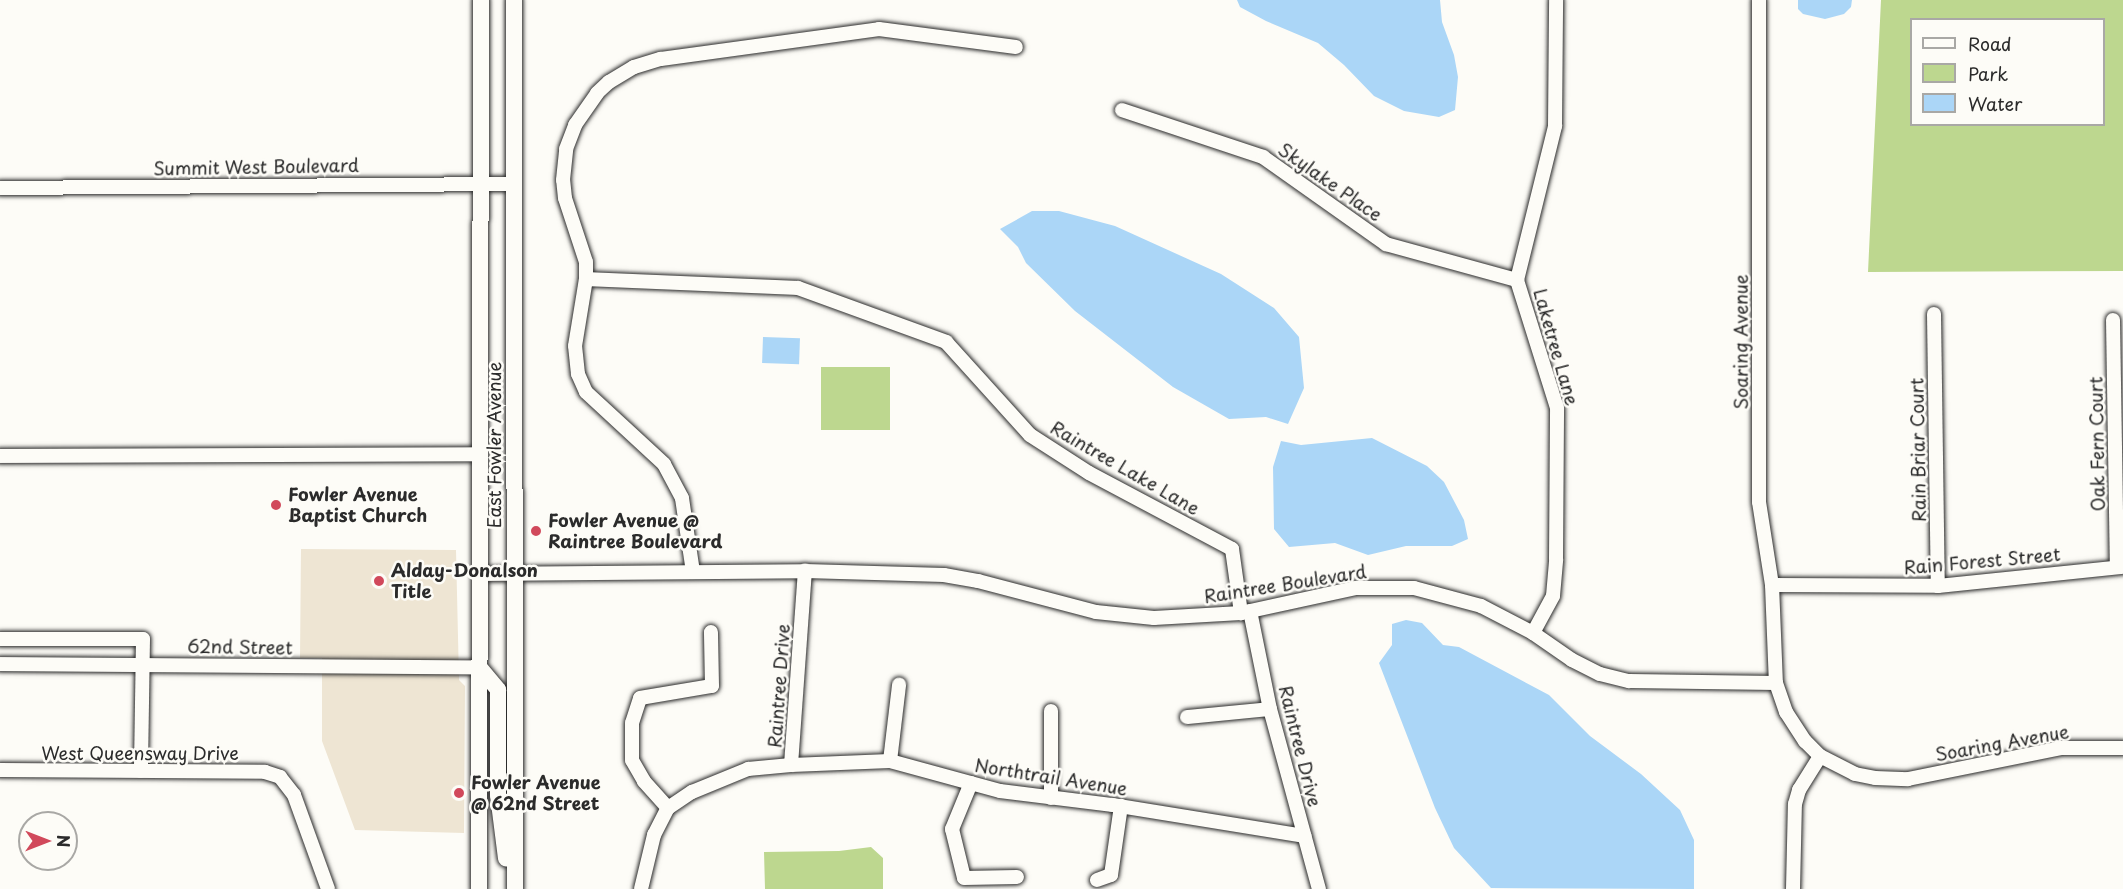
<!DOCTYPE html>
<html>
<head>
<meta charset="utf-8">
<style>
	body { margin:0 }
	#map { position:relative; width:2123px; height:889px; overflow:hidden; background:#fdfcf7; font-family:"Playpen Sans",sans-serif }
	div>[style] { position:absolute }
	.built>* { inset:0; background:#eee5d3 }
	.green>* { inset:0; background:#bdd78f; transform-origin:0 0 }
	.water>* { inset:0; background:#abd6f7; transform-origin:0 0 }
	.roads { filter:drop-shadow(0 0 2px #2b2b2b) drop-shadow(0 0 2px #2b2b2b) }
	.minor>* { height:14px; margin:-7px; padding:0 7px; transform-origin:7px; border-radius:7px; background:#fdfcf7 }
	.major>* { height:16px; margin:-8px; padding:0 8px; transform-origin:8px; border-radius:8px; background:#fdfcf7 }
	.dots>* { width:16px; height:16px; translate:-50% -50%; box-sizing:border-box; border:3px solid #fdfcf7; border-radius:50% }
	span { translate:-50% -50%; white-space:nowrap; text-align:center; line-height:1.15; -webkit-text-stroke:5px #fdfcf7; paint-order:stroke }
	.street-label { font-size:18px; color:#2b2b2b }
	.poi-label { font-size:18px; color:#2b2b2b; font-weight:700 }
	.left { translate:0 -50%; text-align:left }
	.legend { position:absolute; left:1910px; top:18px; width:195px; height:108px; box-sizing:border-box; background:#fdfcf7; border:2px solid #a9a8a5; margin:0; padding:8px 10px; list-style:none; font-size:18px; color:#2b2b2b }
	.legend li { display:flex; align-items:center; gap:12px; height:30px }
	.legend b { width:30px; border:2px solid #a9a8a5 }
	.north { position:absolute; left:18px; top:811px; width:60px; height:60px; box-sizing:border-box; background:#fdfcf7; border:2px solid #a9a8a5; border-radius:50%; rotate:90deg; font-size:16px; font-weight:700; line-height:24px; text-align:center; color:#2b2b2b }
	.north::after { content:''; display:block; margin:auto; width:21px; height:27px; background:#d1495b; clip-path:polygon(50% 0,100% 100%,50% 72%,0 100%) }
</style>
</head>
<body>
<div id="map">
	<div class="built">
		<i style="clip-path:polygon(301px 549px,456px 550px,459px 680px,465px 686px,464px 833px,355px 830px,322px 741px,322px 658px,300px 658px)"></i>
	</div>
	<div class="green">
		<i style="clip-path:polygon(evenodd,1881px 0,2123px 0,2123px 271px,1868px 272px,1881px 0,1912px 20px,2104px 20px,2104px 124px,1912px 124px,1912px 20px)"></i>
		<i style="left:821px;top:367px;width:69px;height:63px"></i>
		<i style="clip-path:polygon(871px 847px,883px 858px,883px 889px,765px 889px,764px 852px,839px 851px)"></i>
	</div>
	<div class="water">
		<i style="clip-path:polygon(1237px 0,1440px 0,1442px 22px,1454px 55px,1458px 77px,1455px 110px,1439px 117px,1404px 111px,1374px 96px,1344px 65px,1318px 43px,1266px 21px,1240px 7px)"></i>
		<i style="clip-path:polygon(1798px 0,1852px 0,1851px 7px,1844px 14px,1825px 19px,1803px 14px,1798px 9px)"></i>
		<i style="clip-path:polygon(1032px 211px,1059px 211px,1115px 226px,1221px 274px,1274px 308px,1299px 337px,1304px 388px,1288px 424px,1266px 417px,1229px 419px,1173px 387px,1075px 311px,1026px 263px,1018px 247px,1000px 229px)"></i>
		<i style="left:763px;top:337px;width:37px;height:26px;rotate:2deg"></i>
		<i style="clip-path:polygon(1372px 438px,1427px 466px,1444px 482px,1464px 520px,1468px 539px,1452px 546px,1406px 546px,1368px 555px,1335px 543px,1289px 547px,1274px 529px,1273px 467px,1281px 441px,1301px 445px)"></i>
		<i style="clip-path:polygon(1406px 620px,1422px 623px,1443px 645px,1459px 647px,1549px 695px,1590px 736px,1641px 774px,1680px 810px,1694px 840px,1694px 889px,1491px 888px,1454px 848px,1435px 808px,1379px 663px,1392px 645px,1392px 624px)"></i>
	</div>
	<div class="roads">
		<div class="minor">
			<i style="left:1759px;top:0;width:502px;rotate:90deg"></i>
			<i style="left:1759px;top:502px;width:84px;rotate:81.1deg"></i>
			<i style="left:1772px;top:585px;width:98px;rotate:87.7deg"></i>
			<i style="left:1776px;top:683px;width:31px;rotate:71deg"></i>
			<i style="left:1786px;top:712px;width:35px;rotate:57deg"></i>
			<i style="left:1805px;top:741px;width:21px;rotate:45deg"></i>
			<i style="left:1820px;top:756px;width:39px;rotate:27deg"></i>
			<i style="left:1855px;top:774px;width:20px;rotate:11deg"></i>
			<i style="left:1875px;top:778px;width:33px;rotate:2deg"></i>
			<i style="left:1908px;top:779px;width:157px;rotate:-11.4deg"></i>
			<i style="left:2062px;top:748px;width:61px"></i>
			<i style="left:1122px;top:110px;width:149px;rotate:18.4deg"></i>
			<i style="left:1263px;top:157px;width:151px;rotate:35.3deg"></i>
			<i style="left:1386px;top:244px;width:136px;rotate:15.4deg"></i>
			<i style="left:0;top:188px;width:513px;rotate:-0.45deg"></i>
			<i style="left:586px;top:279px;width:212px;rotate:2.4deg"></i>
			<i style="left:798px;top:288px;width:158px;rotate:20deg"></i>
			<i style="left:946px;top:342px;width:125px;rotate:47.9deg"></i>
			<i style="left:1030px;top:435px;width:70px;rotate:32.8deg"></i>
			<i style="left:1089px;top:473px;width:162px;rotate:28deg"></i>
			<i style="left:1232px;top:549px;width:65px;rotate:82deg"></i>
			<i style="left:1934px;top:314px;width:272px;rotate:89.2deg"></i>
			<i style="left:2113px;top:320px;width:247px;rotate:89.1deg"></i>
			<i style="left:0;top:456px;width:480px;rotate:-0.2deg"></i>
			<i style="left:693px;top:572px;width:75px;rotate:-98.5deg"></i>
			<i style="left:682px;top:498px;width:38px;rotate:-118deg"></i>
			<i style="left:664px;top:464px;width:106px;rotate:-137.3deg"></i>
			<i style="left:586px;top:392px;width:20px;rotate:-114deg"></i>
			<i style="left:578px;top:374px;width:28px;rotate:-96deg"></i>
			<i style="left:575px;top:346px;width:68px;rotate:-80.7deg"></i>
			<i style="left:586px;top:279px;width:17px;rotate:-90deg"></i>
			<i style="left:586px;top:262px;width:67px;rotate:-108.2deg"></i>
			<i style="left:565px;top:198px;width:18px;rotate:-96deg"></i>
			<i style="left:563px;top:180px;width:31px;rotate:-84deg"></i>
			<i style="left:566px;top:149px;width:26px;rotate:-69deg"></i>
			<i style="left:575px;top:125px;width:39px;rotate:-55deg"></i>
			<i style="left:597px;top:93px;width:16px;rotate:-43deg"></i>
			<i style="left:609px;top:82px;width:29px;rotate:-31deg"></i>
			<i style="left:634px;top:67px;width:28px;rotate:-17deg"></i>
			<i style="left:661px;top:59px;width:220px;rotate:-7.8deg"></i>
			<i style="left:879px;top:29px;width:138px;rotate:7.5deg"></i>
			<i style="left:479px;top:574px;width:326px;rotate:-0.5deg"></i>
			<i style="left:805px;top:571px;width:139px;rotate:1.6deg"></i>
			<i style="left:944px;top:575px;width:35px;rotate:10deg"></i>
			<i style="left:978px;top:581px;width:122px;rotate:14.7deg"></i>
			<i style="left:1096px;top:612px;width:58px;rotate:5.9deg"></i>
			<i style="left:1154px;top:618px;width:87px;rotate:-3.3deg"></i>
			<i style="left:1241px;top:613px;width:118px;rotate:-12.3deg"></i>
			<i style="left:1356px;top:588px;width:58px"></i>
			<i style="left:1414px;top:588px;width:69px;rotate:15deg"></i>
			<i style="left:1481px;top:606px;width:59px;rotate:27.4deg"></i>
			<i style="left:1533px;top:633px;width:47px;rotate:34.7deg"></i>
			<i style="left:1572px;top:660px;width:31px;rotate:27deg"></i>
			<i style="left:1600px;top:674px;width:30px;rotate:14deg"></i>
			<i style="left:1629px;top:681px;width:147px;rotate:0.8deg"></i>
			<i style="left:1772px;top:585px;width:166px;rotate:0.3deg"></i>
			<i style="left:1938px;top:586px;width:186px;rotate:-5.9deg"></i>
			<i style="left:1250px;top:611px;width:100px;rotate:78.5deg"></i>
			<i style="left:1270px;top:709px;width:187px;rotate:74.8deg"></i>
			<i style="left:1533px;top:633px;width:42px;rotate:-61.6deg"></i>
			<i style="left:1553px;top:596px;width:37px;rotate:-85deg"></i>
			<i style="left:1556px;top:559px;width:151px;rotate:-89.6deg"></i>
			<i style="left:1557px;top:408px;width:134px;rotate:-107.4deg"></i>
			<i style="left:1517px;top:280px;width:159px;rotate:-76.1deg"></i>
			<i style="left:1555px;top:126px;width:126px;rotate:-89.5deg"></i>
			<i style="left:0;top:639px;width:143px"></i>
			<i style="left:143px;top:639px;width:132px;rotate:90.9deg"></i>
			<i style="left:0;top:664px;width:479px;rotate:0.4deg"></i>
			<i style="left:1051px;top:711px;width:87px;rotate:90deg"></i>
			<i style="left:1187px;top:717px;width:83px;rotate:-5.5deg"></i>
			<i style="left:890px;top:761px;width:77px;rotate:-83.2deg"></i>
			<i style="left:791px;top:765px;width:195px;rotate:-85.9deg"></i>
			<i style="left:0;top:770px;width:265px;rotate:0.4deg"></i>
			<i style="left:265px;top:772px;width:16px;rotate:18deg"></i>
			<i style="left:280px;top:777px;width:23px;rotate:52deg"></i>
			<i style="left:294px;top:795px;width:100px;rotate:70.1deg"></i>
			<i style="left:971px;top:783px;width:50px;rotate:112.4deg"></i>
			<i style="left:952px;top:829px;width:50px;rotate:76.2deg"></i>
			<i style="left:964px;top:878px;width:53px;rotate:-1.1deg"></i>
			<i style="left:668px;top:808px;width:36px;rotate:-132deg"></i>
			<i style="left:644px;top:781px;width:24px;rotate:-120deg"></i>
			<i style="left:632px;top:760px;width:37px;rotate:-90deg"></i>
			<i style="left:632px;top:723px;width:26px;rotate:-72deg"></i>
			<i style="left:640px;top:698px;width:73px;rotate:-9.5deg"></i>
			<i style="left:712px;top:686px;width:54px;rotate:-91.1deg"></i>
			<i style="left:1097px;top:880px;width:15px;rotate:-20deg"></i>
			<i style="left:1111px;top:875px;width:70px;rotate:-81.8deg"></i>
			<i style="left:641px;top:889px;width:56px;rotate:-76.5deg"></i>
			<i style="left:654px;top:835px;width:30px;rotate:-63deg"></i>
			<i style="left:668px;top:808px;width:29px;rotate:-34deg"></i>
			<i style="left:692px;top:792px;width:61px;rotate:-22.3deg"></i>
			<i style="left:748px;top:769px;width:43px;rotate:-5.3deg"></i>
			<i style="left:791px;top:765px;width:99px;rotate:-2.3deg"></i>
			<i style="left:890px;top:761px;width:114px;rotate:15.3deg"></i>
			<i style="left:1000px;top:791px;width:114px;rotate:7.1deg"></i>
			<i style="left:1113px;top:805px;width:194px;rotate:9.2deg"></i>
			<i style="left:1793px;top:889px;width:85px;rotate:-88.7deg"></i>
			<i style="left:1795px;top:804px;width:15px;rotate:-74deg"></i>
			<i style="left:1799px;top:790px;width:40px;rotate:-58deg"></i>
		</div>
		<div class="major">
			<i style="left:514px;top:0;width:889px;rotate:89.94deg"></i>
			<i style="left:479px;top:667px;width:30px;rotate:50deg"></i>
			<i style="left:498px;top:690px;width:105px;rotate:90deg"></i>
			<i style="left:498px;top:795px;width:64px;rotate:82.8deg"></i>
			<i style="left:479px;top:889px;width:889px;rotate:-89.87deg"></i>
		</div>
	</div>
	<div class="dots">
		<i style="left:276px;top:505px;background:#d1495b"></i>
		<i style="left:536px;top:531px;background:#d1495b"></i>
		<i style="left:379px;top:581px;background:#d1495b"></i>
		<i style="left:459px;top:793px;background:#d1495b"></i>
	</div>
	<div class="street-label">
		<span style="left:256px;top:167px;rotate:-1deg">Summit West Boulevard</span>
		<span style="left:1330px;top:182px;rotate:35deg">Skylake Place</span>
		<span style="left:1741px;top:342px;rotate:-90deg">Soaring Avenue</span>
		<span style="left:1556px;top:347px;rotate:74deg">Laketree Lane</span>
		<span style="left:2097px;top:444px;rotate:-91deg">Oak Fern Court</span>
		<span style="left:494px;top:445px;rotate:-90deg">East Fowler Avenue</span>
		<span style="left:1918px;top:450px;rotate:-91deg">Rain Briar Court</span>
		<span style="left:1125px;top:468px;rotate:30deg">Raintree Lake Lane</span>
		<span style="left:1982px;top:561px;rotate:-5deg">Rain Forest Street</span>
		<span style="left:1285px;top:584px;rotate:-9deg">Raintree Boulevard</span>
		<span style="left:240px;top:647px;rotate:1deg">62nd Street</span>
		<span style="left:779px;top:686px;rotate:-86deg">Raintree Drive</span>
		<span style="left:2002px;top:743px;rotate:-10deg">Soaring Avenue</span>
		<span style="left:1300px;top:746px;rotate:76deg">Raintree Drive</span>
		<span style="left:140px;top:753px">West Queensway Drive</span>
		<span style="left:1051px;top:777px;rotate:9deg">Northtrail Avenue</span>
	</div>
	<div class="poi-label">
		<span class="left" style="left:288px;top:505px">Fowler Avenue<br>Baptist Church</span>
		<span class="left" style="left:548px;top:531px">Fowler Avenue @<br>Raintree Boulevard</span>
		<span class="left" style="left:391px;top:581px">Alday-Donalson<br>Title</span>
		<span class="left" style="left:471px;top:793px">Fowler Avenue<br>@ 62nd Street</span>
	</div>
	<ul class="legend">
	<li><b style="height:8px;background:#fdfcf7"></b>Road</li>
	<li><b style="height:16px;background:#bdd78f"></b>Park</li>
	<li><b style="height:16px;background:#abd6f7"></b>Water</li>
	</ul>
	<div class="north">N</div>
</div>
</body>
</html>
